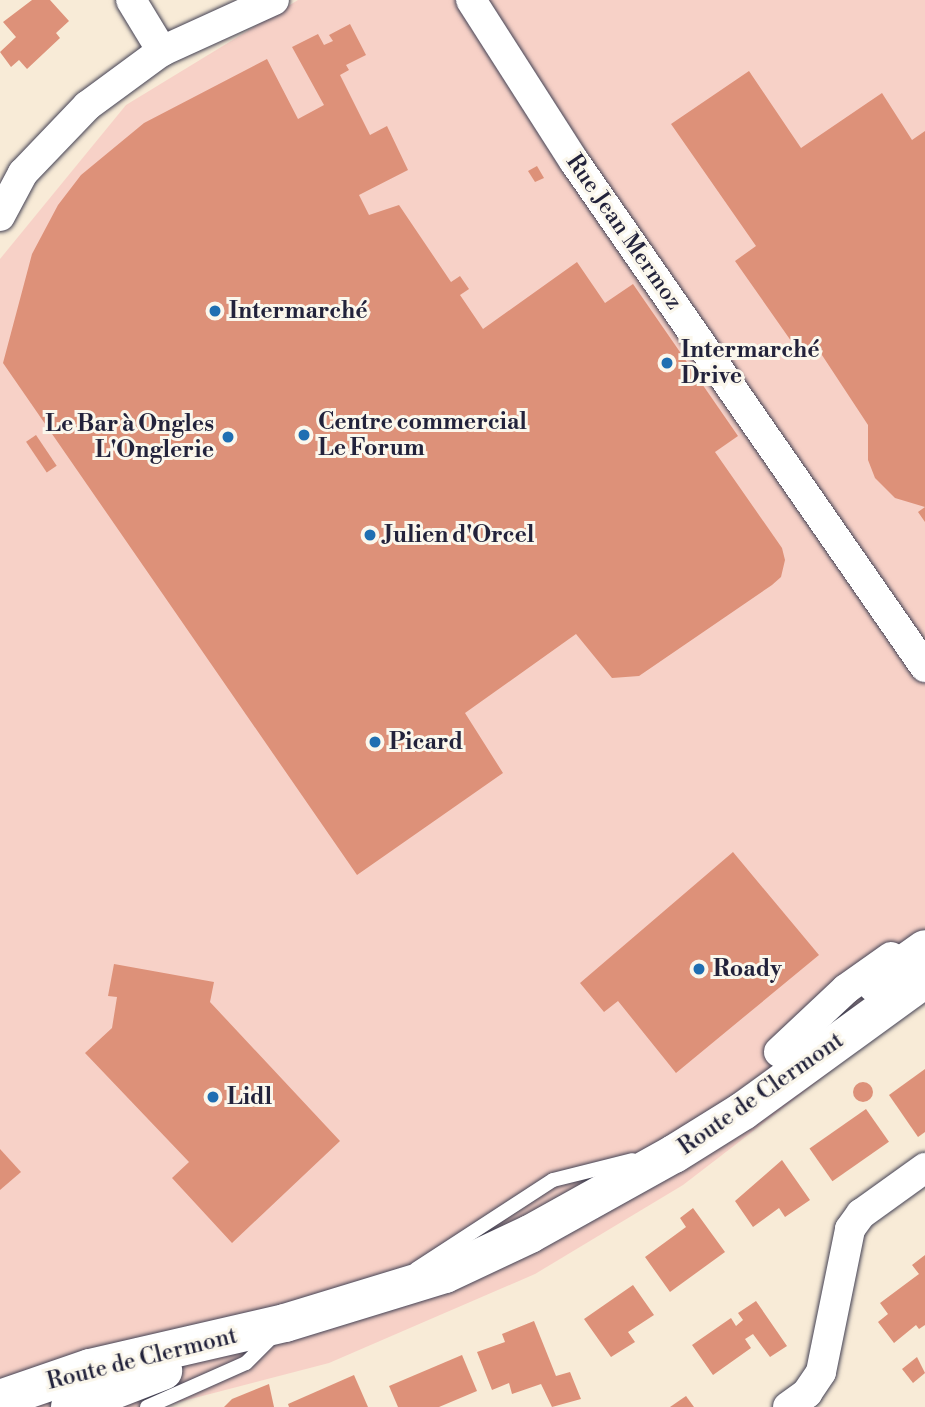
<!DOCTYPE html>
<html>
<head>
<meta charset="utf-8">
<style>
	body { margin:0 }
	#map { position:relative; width:925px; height:1407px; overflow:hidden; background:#f8ebd7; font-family:"Libre Bodoni",serif }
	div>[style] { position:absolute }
	.built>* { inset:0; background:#f7d1c7 }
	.building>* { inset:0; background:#dd9179; transform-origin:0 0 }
	.round { border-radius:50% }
	.roads { filter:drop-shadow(0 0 2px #424052) drop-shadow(0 0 2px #424052) }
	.lane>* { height:14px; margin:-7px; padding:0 7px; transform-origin:7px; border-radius:7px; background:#fff }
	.street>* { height:30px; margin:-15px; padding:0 15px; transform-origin:15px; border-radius:15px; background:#fff }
	.secondary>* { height:38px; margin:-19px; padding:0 19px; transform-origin:19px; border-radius:19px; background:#fff }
	.dots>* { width:19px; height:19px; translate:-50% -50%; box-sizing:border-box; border:4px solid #fbf7ec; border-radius:50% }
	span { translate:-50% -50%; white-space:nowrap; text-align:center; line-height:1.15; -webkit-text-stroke:6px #fbf7ec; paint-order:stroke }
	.street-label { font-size:23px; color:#22223b }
	.poi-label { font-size:23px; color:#22223b; font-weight:700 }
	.left { translate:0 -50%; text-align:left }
	.right { translate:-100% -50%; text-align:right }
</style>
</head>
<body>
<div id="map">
	<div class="built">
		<i style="clip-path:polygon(298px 0,925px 0,925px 999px,683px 1185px,535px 1274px,329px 1363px,160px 1407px,0 1407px,0 259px,126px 105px)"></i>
	</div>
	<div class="building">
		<i style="clip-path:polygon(32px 0,50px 0,69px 21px,56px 33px,60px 38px,27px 69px,19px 60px,11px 67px,0 52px,16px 37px,3px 22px)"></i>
		<i style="clip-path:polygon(350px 24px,366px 55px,346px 65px,349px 70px,340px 75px,370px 135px,387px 126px,408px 170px,359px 195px,369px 215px,399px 205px,451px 282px,460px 276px,469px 289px,460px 295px,483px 329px,577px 262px,605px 303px,633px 284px,738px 436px,715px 452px,782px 548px,785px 560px,781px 577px,772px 585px,639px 676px,612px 678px,576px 634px,465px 713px,503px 773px,357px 875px,3px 363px,32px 254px,58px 205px,81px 175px,144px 123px,267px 59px,298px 119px,324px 105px,292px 47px,318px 34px,324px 45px,333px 41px,329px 35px)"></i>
		<i style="clip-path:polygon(749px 71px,801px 148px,882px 93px,912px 140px,925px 131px,925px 522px,918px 512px,925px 507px,895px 498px,875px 478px,868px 460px,868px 425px,818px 349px,803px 358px,735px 261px,756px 246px,671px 124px)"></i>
		<i style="clip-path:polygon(537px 166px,544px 178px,535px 182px,528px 171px)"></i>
		<i style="left:36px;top:435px;width:37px;height:12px;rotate:56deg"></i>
		<i style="clip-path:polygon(733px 852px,819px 955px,676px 1073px,618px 1001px,604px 1012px,580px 983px)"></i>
		<i style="clip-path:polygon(114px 964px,214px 982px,210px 1002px,340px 1141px,232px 1243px,172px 1178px,189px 1162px,85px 1053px,112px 1028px,117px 997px,108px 996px)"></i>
		<i style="clip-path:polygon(925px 1069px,925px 1132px,918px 1137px,889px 1095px)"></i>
		<i class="round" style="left:853px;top:1082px;width:20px;height:20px"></i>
		<i style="left:866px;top:1109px;width:40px;height:69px;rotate:55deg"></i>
		<i style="clip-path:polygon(0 1149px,21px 1172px,0 1190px)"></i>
		<i style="clip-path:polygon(782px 1160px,810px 1200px,785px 1217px,779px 1208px,753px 1227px,735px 1201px)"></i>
		<i style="clip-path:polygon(693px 1208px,725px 1252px,670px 1292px,645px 1257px,686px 1227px,680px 1218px)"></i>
		<i style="clip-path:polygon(925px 1255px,925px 1325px,919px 1329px,916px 1325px,894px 1343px,878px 1322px,888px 1314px,880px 1303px,919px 1274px,912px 1265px)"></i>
		<i style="clip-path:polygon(633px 1285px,654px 1315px,628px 1332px,635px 1342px,611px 1357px,584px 1319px)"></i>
		<i style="clip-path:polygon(756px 1301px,787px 1346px,770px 1357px,753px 1334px,745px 1339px,751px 1348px,713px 1375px,692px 1345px,731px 1318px,736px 1326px,743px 1320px,738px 1313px)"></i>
		<i style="clip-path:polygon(534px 1321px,556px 1376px,570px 1372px,581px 1399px,552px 1407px,541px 1384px,512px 1394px,509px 1383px,492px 1390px,477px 1352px,505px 1342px,502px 1334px)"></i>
		<i style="clip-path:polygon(462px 1355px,477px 1391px,439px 1407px,398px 1407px,389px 1386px)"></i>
		<i style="clip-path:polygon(917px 1357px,925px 1373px,913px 1383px,902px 1369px)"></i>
		<i style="clip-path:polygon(354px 1375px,368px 1407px,289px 1407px,288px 1404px)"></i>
		<i style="clip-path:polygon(269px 1384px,274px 1407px,224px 1407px,232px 1399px)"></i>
		<i style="clip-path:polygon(686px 1396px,694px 1407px,670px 1407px)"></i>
	</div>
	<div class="roads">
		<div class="lane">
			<i style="left:416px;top:1269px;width:163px;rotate:-33deg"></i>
			<i style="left:553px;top:1180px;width:82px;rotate:-14deg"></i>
			<i style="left:147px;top:1407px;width:108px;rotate:-24deg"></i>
			<i style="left:246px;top:1363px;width:37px;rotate:-45deg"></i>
		</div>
		<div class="street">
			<i style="left:131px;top:0;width:60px;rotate:58.7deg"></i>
			<i style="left:471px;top:0;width:191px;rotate:57.4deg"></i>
			<i style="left:574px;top:161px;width:616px;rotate:55.25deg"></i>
			<i style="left:0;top:216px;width:49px;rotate:-61.9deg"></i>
			<i style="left:23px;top:173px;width:93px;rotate:-46.3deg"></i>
			<i style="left:87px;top:106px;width:93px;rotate:-36.3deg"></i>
			<i style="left:162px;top:51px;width:123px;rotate:-24.5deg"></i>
			<i style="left:779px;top:1052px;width:92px;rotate:-43.2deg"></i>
			<i style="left:846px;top:989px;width:55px;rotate:-35.4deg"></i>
			<i style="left:788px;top:1407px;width:24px;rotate:-36deg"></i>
			<i style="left:807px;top:1393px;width:25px;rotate:-56deg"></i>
			<i style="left:821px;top:1372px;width:146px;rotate:-78.5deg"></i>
			<i style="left:850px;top:1229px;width:19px;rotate:-54deg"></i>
			<i style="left:861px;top:1214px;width:79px;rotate:-35.7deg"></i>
		</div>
		<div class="secondary">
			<i style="left:876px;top:984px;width:60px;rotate:-35.5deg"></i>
			<i style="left:0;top:1399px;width:95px;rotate:-19deg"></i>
			<i style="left:90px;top:1368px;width:200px;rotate:-13deg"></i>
			<i style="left:285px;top:1323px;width:167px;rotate:-17deg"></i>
			<i style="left:445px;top:1274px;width:94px;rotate:-25.2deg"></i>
			<i style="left:530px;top:1234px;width:165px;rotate:-29.1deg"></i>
			<i style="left:674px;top:1154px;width:81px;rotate:-31.9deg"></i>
			<i style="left:743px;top:1111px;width:225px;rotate:-36deg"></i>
			<i style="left:70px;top:1407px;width:100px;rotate:-21.2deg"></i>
		</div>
	</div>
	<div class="dots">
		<i style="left:215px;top:311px;background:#1f6fb2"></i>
		<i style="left:667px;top:363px;background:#1f6fb2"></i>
		<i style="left:304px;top:435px;background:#1f6fb2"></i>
		<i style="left:228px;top:437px;background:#1f6fb2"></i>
		<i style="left:370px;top:535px;background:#1f6fb2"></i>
		<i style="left:375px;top:742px;background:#1f6fb2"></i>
		<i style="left:699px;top:969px;background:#1f6fb2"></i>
		<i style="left:213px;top:1097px;background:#1f6fb2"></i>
	</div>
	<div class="street-label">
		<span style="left:624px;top:232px;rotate:55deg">Rue Jean Mermoz</span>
		<span style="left:761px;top:1094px;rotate:-35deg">Route de Clermont</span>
		<span style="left:142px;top:1359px;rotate:-14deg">Route de Clermont</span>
	</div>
	<div class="poi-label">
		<span class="left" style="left:229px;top:311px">Intermarché</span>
		<span class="left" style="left:681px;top:363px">Intermarché<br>Drive</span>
		<span class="left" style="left:318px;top:435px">Centre commercial<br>Le Forum</span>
		<span class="right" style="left:214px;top:437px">Le Bar à Ongles<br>L'Onglerie</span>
		<span class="left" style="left:384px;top:535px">Julien d'Orcel</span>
		<span class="left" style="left:389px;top:742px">Picard</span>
		<span class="left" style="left:713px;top:969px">Roady</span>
		<span class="left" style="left:227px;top:1097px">Lidl</span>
	</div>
</div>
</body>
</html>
